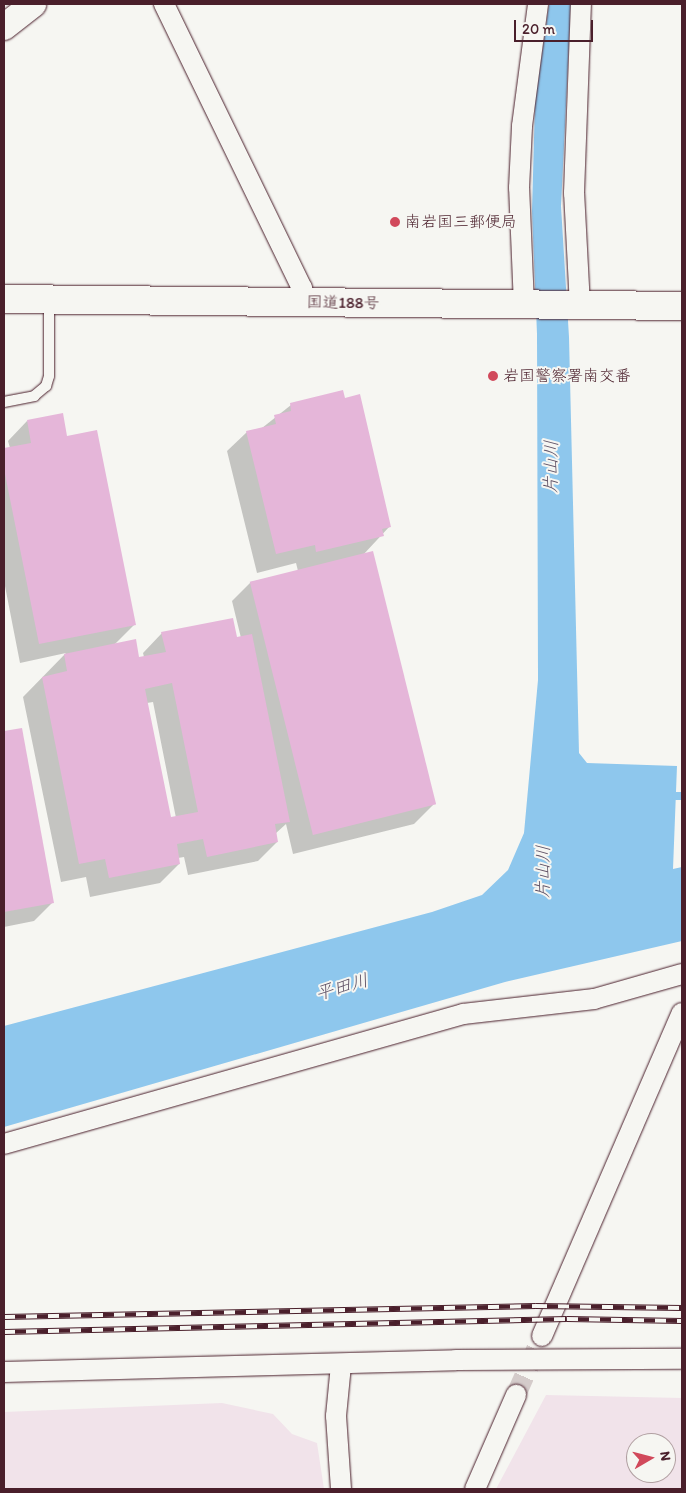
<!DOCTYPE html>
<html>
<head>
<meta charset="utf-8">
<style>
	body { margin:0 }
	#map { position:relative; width:686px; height:1493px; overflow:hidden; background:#f6f6f2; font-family:Itim,"Klee One",sans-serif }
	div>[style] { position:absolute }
	.built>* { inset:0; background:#f1e3ea }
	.water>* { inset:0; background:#8ec7ed }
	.shadow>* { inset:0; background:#0003 }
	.stream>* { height:8px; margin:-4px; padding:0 4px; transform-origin:4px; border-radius:4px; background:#8ec7ed }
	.building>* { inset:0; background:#e5b6d9; transform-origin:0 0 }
	.minor-tunnel>* { height:20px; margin-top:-10px; transform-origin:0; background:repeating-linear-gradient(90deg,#d4cbca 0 20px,transparent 0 30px) }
	.roads { filter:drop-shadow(0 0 1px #4a1f2b) drop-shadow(0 0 1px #4a1f2b) }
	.service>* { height:10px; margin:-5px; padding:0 5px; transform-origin:5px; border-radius:5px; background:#f6f6f2 }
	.minor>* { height:20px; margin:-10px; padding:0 10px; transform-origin:10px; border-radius:10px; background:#f6f6f2 }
	.tertiary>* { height:26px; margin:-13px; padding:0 13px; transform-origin:13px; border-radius:13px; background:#f6f6f2 }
	.trunk>* { height:28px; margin:-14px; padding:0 14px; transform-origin:14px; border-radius:14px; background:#f6f6f2 }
	.rail>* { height:5.5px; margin-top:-2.75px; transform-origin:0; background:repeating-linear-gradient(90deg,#f6f6f2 0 11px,#4a1f2b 0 22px); box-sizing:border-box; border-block:1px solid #4a1f2b }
	.dots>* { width:14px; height:14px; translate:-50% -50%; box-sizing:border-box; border:2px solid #f6f6f2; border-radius:50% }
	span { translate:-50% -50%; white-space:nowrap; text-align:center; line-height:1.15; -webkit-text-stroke:4px #f6f6f2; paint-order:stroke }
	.poi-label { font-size:16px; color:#4a1f2b }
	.left { translate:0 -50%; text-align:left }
	.street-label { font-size:16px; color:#4a1f2b }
	.water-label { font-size:18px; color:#5e5165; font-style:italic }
	.frame { position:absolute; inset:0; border:5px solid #4a1f2b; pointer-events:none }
	.north { position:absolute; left:626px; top:1433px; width:50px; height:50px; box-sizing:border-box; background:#f6f6f2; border:1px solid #b1a0a2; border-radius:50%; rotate:82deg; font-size:14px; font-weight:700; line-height:20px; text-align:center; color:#4a1f2b }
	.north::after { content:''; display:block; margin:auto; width:18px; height:22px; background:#d1495b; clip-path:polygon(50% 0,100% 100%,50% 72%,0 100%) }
	.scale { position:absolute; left:514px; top:20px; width:79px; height:22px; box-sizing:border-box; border:2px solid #4a1f2b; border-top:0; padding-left:6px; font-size:15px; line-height:18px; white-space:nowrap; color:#4a1f2b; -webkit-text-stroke:4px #f6f6f2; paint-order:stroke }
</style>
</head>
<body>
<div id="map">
	<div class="built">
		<i style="clip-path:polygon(evenodd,546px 1395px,682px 1398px,682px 1489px,496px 1489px,546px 1395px,636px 1443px,666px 1443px,666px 1473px,636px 1473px,636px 1443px)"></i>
		<i style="clip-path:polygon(222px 1403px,273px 1414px,292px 1434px,317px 1443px,324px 1489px,4px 1489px,4px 1412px)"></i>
	</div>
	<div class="water">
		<i style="clip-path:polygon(549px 4px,571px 4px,561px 206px,569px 337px,579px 753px,587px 763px,677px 766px,673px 869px,682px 867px,682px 941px,505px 982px,4px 1127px,4px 1026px,432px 912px,482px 895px,508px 870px,524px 833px,538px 680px,537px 334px,532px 211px,535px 102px)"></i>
	</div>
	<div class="shadow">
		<i style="clip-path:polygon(evenodd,291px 405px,390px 526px,363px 555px,433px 805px,414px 824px,293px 854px,286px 824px,275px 834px,277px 842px,258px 861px,188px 875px,184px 857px,178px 858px,179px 864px,160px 883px,90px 897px,86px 877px,61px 882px,23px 697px,66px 653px,20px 663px,4px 581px,4px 450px,10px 448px,8px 441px,27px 421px,66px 437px,135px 624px,114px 645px,138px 658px,144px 657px,143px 653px,162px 633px,241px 638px,232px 601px,251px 582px,298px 571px,296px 563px,257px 573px,227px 451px,247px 432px,262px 428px,291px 405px,153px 702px,176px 818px,170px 819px,147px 703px,153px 702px)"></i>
		<i style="clip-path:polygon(21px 729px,53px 902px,34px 921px,4px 927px,4px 733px)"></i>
	</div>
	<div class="stream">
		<i style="left:676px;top:796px;width:6px"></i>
	</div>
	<div class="building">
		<i style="clip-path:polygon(343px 390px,345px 398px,360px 394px,391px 527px,382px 529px,384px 536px,316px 552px,315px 545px,276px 554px,246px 431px,276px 424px,274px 415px,291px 411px,290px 403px)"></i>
		<i style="clip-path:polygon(63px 413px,67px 436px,97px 430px,136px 625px,39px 644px,4px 469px,4px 448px,31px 443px,27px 420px)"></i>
		<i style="left:373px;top:551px;width:261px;height:127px;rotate:76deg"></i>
		<i style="clip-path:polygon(evenodd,233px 618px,237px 637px,252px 634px,290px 822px,275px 824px,278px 842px,207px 857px,203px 839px,177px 844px,180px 864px,109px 878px,105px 859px,79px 864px,42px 677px,67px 671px,64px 654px,136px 639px,139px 657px,166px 652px,161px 632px,233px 618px,172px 683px,198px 812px,171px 817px,145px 689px,172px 683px)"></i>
		<i style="clip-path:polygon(22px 728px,54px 903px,4px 912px,4px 731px)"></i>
	</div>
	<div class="minor-tunnel">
		<i style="left:516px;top:1395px;width:64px;rotate:-66.2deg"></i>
	</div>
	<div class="roads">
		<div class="service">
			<i style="left:4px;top:402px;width:31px;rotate:-11deg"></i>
			<i style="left:34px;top:396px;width:16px;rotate:-40deg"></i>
			<i style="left:46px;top:386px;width:10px;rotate:-73deg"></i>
			<i style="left:49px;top:376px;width:75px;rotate:-90deg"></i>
		</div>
		<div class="minor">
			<i style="left:164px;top:4px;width:316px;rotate:64.1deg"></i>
			<i style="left:302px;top:288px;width:15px;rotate:79deg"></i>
			<i style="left:524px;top:305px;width:117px;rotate:-92.4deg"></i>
			<i style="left:519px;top:188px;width:62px;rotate:-87.2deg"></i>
			<i style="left:522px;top:126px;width:123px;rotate:-82.5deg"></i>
			<i style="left:580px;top:306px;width:113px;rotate:-93deg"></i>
			<i style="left:574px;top:193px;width:189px;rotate:-87.9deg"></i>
			<i style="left:4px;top:1144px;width:477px;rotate:-15.8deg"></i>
			<i style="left:463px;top:1014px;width:132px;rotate:-6.5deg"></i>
			<i style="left:594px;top:999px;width:91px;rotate:-15.9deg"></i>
			<i style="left:542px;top:1336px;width:352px;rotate:-66.6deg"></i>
			<i style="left:4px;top:1372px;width:452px;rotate:-1.5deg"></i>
			<i style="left:456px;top:1360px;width:226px;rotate:-0.3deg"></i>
			<i style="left:341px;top:1489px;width:73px;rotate:-93.9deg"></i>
			<i style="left:336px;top:1416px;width:51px;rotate:-84.4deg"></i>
			<i style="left:475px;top:1489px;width:103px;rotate:-66.4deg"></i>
		</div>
		<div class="tertiary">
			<i style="left:4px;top:27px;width:37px;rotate:-38deg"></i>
		</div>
		<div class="trunk">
			<i style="left:4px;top:299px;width:678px;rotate:0.59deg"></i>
		</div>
	</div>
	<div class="rail">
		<i style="left:4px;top:1317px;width:532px;rotate:-1.18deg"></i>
		<i style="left:536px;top:1306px;width:146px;rotate:0.8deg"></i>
		<i style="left:4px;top:1332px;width:563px;rotate:-1.32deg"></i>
		<i style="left:567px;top:1319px;width:115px;rotate:1deg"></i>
	</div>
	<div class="dots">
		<i style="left:395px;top:222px;background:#d1495b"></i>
		<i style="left:493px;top:376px;background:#d1495b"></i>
	</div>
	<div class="poi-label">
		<span class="left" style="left:405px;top:222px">南岩国三郵便局</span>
		<span class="left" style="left:503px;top:376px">岩国警察署南交番</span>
	</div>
	<div class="street-label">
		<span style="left:343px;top:303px;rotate:1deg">国道188号</span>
	</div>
	<div class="water-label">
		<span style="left:551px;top:467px;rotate:-89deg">片山川</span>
		<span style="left:543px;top:872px;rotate:-89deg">片山川</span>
		<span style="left:342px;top:987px;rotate:-16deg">平田川</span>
	</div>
	<div class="frame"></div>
	<div class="north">N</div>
	<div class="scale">20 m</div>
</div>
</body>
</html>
